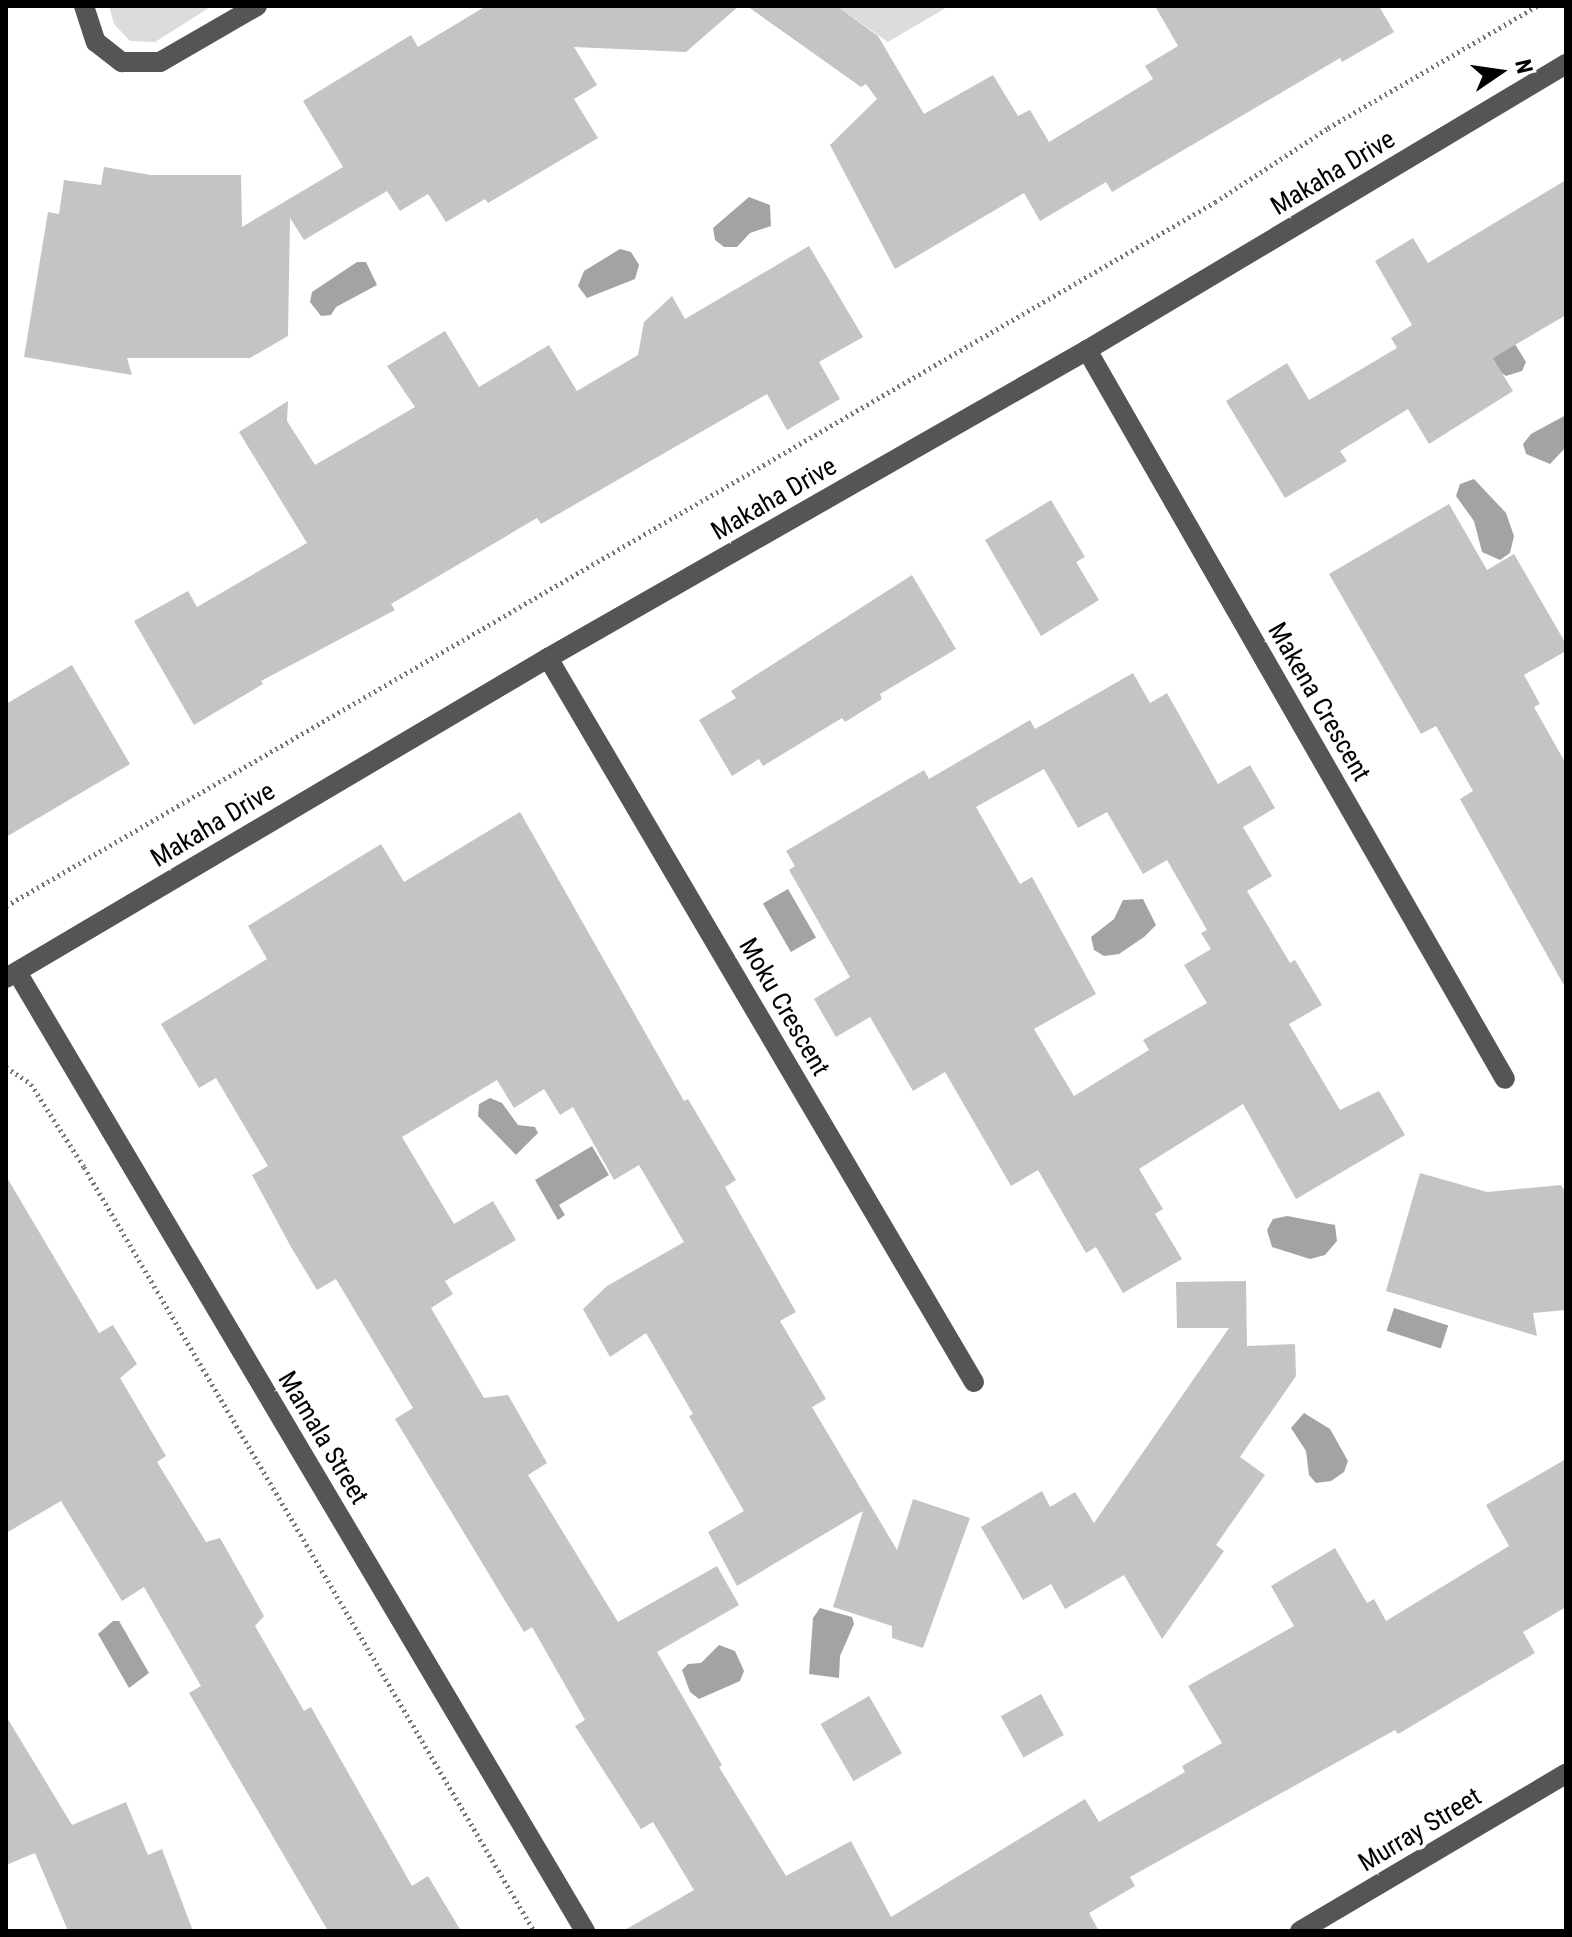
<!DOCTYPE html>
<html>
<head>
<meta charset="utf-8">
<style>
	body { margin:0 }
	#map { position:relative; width:1572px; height:1937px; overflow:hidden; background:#fff; font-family:"Roboto Condensed",sans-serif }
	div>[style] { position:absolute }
	.green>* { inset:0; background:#dcdcdc }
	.water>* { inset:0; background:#a3a3a3; transform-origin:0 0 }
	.building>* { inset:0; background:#c4c4c4; transform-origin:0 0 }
	.path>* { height:5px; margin-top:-2.5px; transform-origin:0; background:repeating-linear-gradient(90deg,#777 0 2px,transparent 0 6px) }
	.minor>* { height:20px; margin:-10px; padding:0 10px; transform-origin:10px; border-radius:10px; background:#555 }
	span { translate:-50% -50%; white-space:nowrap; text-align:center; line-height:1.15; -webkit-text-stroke:8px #fff; paint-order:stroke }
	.street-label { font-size:26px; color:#000 }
	.frame { position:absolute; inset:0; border:8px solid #000; pointer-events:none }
	.north { position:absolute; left:1460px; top:32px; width:80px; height:80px; -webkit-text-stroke:6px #fff; paint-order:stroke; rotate:77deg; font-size:22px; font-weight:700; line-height:32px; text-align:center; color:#000 }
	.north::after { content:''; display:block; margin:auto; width:28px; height:36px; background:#000; clip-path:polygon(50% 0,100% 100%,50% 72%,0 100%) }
</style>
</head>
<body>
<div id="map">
	<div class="green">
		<i style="clip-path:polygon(109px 6px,212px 6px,155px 42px,130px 41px,114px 24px)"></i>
		<i style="clip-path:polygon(837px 6px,949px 6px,888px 42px)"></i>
	</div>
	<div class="water">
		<i style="clip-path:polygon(749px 197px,770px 205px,771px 226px,750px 233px,737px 247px,724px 247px,715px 240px,713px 228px)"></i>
		<i style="clip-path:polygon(620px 249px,631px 252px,639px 265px,635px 279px,587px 298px,578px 286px,584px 271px)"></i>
		<i style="clip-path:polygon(357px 262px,366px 262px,377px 285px,336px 307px,331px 315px,321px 316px,310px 302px,312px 292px)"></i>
		<i style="clip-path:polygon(1515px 344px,1526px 362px,1522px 371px,1506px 376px,1495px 368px,1490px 353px)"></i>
		<i style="clip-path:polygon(1566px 415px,1566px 447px,1550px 464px,1526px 454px,1523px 444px,1531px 434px)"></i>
		<i style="clip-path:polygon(1474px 479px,1506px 513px,1514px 536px,1510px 553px,1500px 560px,1482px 552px,1474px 521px,1456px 496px,1460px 484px)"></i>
		<i style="left:788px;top:889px;width:56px;height:29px;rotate:60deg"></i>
		<i style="clip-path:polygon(1143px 899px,1156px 925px,1144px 937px,1119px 954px,1104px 956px,1094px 950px,1091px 937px,1114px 919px,1123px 900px)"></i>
		<i style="clip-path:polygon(490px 1098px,502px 1103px,518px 1125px,535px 1127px,538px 1133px,516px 1155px,478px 1116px,479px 1104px)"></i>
		<i style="clip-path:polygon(592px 1146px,609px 1175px,559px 1205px,565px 1215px,558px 1220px,535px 1180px)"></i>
		<i style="clip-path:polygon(1287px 1216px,1335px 1225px,1337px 1241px,1325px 1255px,1310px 1259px,1272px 1247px,1267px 1230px,1273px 1219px)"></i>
		<i style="left:1394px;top:1308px;width:57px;height:24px;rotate:18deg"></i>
		<i style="clip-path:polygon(1304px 1413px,1330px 1429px,1348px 1461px,1344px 1472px,1331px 1481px,1316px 1483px,1309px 1475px,1306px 1451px,1291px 1428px)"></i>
		<i style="clip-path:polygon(820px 1608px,852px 1617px,854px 1624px,840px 1656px,839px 1678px,809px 1674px,813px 1618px)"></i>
		<i style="clip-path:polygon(113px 1621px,119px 1621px,149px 1673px,129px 1688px,98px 1634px)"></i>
		<i style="clip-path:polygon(719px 1645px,735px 1651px,744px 1671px,740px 1681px,699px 1699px,690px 1692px,682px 1670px,688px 1664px,701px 1663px)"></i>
	</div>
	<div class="building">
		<i style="clip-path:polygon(486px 6px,739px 6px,686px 52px,574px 47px,597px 85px,574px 99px,598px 138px,488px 203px,485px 199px,446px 222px,428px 194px,400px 211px,387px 191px,304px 240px,290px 218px,288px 336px,250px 358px,127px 358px,132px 375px,24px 357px,48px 212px,59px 214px,64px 180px,101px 185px,104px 167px,151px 175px,241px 175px,242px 227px,343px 167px,303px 101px,411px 35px,418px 47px)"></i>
		<i style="clip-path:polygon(747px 6px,837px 6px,878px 36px,924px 114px,993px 75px,1018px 116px,1030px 110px,1049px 142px,1153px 79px,1145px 66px,1178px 46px,1155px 6px,1379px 6px,1394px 32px,1342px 62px,1340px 58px,1112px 192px,1106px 182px,1040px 221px,1024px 193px,895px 269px,830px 145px,877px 99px,866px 84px,861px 87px)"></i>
		<i style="clip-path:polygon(1566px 180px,1566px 315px,1493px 358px,1513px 391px,1429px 444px,1408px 409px,1340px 451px,1347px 461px,1285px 498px,1226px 401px,1287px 363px,1309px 400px,1397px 348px,1391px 338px,1412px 325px,1375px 261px,1413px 238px,1428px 263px)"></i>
		<i style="clip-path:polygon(809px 246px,863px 337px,819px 362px,840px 399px,787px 430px,767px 394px,541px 524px,537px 518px,391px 604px,395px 610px,261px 681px,263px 684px,194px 725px,134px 621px,188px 591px,197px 607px,307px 543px,239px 432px,288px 401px,287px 421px,315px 465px,415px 407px,387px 366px,445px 331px,479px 387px,549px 345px,577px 391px,638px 355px,644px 322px,672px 296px,685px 319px)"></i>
		<i style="clip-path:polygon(1051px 500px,1085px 557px,1076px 562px,1099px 600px,1041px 636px,985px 540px)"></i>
		<i style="clip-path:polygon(1449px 504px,1487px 570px,1514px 554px,1566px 644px,1566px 651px,1524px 675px,1540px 704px,1534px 707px,1566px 764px,1566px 989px,1460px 799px,1473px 791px,1436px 726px,1421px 734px,1329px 574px)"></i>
		<i style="clip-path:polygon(912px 575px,956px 649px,880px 694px,882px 699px,845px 722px,842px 718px,763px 766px,759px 759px,732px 776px,699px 720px,736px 698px,731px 691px)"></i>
		<i style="clip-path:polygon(72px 665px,130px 764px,6px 837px,6px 704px)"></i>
		<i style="clip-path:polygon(evenodd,1133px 673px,1150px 703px,1167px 693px,1218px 784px,1250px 765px,1275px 808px,1243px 827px,1272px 876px,1247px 891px,1290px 963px,1295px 960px,1322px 1005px,1289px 1024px,1340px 1110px,1379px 1091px,1405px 1135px,1296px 1199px,1243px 1104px,1139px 1169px,1163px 1209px,1155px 1214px,1182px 1259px,1123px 1293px,1096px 1247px,1086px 1253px,1038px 1170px,1011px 1186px,945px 1072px,913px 1091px,870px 1017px,836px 1037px,814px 999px,850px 977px,789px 870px,795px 866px,786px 851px,924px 770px,929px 779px,1030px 720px,1035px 729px,1133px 673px,1044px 769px,1078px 828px,1107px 812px,1143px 874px,1167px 860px,1207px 930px,1201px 933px,1211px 949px,1184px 965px,1207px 1003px,1143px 1040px,1149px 1050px,1074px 1096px,1034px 1029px,1096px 994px,1032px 877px,1020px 884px,976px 807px,1044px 769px)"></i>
		<i style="clip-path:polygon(520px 812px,684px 1101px,688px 1099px,736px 1180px,725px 1187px,796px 1312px,780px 1321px,826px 1399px,812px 1407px,897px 1550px,913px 1499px,970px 1518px,923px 1648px,892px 1638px,892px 1626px,833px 1607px,863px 1511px,737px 1586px,708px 1532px,744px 1511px,689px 1416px,693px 1414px,646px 1333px,610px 1357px,583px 1309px,607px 1286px,684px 1242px,639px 1165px,614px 1180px,573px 1107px,560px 1115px,544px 1089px,514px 1108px,497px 1080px,402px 1137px,454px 1224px,493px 1201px,516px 1240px,445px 1281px,453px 1294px,431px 1308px,484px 1398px,508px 1395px,547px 1463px,528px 1475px,618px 1622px,717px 1566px,739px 1605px,657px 1652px,722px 1765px,719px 1767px,786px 1876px,851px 1841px,891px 1917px,1085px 1799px,1099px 1822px,1185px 1772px,1182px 1766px,1222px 1743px,1188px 1686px,1294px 1626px,1271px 1586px,1335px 1548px,1367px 1603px,1374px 1599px,1386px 1621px,1509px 1546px,1486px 1505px,1566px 1459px,1566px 1607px,1523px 1632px,1535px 1653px,1398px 1734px,1395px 1730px,1130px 1877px,1135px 1886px,1089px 1913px,1099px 1931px,623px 1931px,694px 1890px,653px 1822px,641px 1829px,575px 1726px,585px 1720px,532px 1627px,524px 1632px,395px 1419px,413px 1408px,336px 1279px,317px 1290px,291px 1247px,252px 1175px,268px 1166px,216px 1078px,199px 1088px,161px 1024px,267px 959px,248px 926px,381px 844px,404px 882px)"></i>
		<i style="clip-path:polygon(1420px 1173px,1487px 1192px,1561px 1185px,1566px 1193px,1566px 1310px,1533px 1313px,1537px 1336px,1386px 1291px)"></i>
		<i style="clip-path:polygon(6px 1176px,99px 1333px,113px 1325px,137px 1364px,120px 1378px,166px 1456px,157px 1462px,206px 1542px,220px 1538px,264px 1616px,255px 1626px,304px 1711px,311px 1707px,412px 1886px,428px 1876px,461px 1931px,328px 1931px,189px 1693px,201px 1686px,144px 1587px,122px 1601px,61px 1501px,6px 1533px)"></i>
		<i style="clip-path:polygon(1246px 1281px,1247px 1346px,1295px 1344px,1296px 1376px,1240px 1457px,1265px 1475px,1216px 1545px,1224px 1551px,1162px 1639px,1124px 1575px,1065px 1609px,1051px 1584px,1023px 1600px,981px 1527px,1042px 1491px,1050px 1507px,1075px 1492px,1094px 1523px,1229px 1328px,1177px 1328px,1176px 1282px)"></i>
		<i style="left:1041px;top:1694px;width:47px;height:46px;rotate:61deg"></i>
		<i style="left:869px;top:1696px;width:66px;height:56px;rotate:60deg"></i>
		<i style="clip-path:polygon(6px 1716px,72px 1825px,126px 1802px,148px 1855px,162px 1849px,193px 1931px,68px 1931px,35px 1853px,6px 1865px)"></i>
	</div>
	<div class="path">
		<i style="left:6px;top:906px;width:1399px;rotate:-30.21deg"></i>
		<i style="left:1215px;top:202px;width:135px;rotate:-33.2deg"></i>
		<i style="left:1328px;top:128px;width:242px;rotate:-30.3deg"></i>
		<i style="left:6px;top:1067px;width:30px;rotate:34deg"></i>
		<i style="left:31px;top:1084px;width:98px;rotate:57.4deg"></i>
		<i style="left:84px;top:1167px;width:887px;rotate:59.5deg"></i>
	</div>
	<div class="minor">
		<i style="left:84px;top:6px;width:38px;rotate:72deg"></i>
		<i style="left:96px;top:42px;width:33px;rotate:38deg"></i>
		<i style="left:122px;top:62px;width:38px"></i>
		<i style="left:160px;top:62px;width:112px;rotate:-30deg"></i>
		<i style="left:1087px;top:350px;width:840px;rotate:60.17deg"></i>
		<i style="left:548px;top:658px;width:840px;rotate:59.53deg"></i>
		<i style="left:17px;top:972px;width:1115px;rotate:59.36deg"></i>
		<i style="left:6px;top:978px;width:629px;rotate:-30.56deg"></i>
		<i style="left:548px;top:658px;width:621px;rotate:-29.74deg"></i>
		<i style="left:1087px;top:350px;width:558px;rotate:-30.84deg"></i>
		<i style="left:1300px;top:1931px;width:309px;rotate:-30.6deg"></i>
	</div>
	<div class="street-label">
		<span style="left:1333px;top:173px;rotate:-31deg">Makaha Drive</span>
		<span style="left:774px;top:499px;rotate:-30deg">Makaha Drive</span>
		<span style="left:1319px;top:702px;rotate:60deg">Makena Crescent</span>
		<span style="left:213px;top:825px;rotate:-31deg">Makaha Drive</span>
		<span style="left:784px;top:1007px;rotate:60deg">Moku Crescent</span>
		<span style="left:323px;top:1438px;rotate:59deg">Mamala Street</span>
		<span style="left:1420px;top:1830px;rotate:-31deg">Murray Street</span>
	</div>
	<div class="frame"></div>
	<div class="north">N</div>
</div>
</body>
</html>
